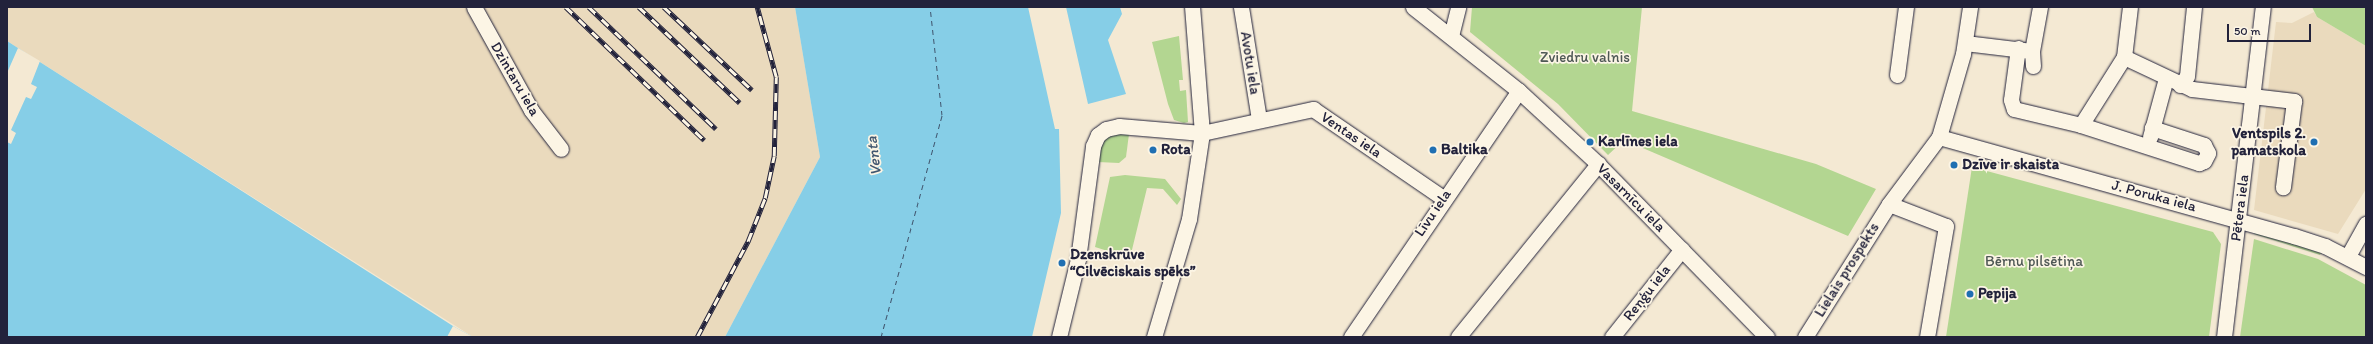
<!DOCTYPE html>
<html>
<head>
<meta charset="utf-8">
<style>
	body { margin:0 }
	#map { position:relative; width:2373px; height:344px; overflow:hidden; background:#f4e9d3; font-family:Itim,sans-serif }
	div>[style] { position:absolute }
	.built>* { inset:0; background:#eadabd }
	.green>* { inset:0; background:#b3d691 }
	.water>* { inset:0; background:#86cee7 }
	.pier>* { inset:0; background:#f4e9d3 }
	.ferry>* { height:1px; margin-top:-0.5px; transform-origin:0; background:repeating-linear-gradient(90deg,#40566f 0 5px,transparent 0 9px) }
	.roads { filter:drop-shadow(0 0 1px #22223b) drop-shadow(0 0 1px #22223b) }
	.minor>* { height:15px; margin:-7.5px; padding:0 7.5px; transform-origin:7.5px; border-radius:7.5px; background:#fcf5e5 }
	.rail>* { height:4.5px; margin-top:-2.25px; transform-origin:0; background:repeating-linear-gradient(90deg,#fcf5e5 0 9px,#22223b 0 18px); box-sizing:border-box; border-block:1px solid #22223b }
	.dots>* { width:11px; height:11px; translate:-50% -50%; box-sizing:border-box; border:2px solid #fcf5e5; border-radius:50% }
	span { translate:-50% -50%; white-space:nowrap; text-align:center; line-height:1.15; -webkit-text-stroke:3.5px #fcf5e5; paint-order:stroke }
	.park-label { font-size:15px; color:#4e5855 }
	.street-label { font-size:15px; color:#22223b }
	.poi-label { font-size:15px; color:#22223b; font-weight:700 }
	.right { translate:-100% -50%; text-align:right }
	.left { translate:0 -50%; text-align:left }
	.water-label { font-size:16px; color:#40566f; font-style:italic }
	.frame { position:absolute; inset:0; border:8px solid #22223b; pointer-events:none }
	.scale { position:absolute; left:2227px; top:24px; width:84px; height:18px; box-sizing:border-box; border:2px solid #22223b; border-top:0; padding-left:5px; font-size:12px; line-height:14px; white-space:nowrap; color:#22223b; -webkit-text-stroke:3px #fcf5e5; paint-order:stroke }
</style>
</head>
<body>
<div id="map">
	<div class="built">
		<i style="clip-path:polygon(7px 7px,795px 7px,820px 157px,725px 337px,473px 337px,7px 41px)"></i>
		<i style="clip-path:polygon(2314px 12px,2317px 17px,2366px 46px,2366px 189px,2338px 234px,2254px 210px,2276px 22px,2292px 23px)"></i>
	</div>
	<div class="green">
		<i style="clip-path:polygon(1472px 7px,1642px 7px,1632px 111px,1816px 164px,1876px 189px,1848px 236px,1624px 140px,1608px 155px,1558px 104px,1470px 32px)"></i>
		<i style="clip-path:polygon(2312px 7px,2366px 7px,2366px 46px,2317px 17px)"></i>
		<i style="clip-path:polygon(1179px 36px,1183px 80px,1179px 80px,1180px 91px,1186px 90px,1188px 122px,1184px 123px,1174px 120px,1168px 104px,1152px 42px)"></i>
		<i style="clip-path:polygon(1109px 134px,1129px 134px,1126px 157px,1119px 163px,1098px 162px,1100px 144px)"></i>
		<i style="clip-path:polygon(1972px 167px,2213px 232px,2221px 244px,2209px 337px,1946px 337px)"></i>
		<i style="clip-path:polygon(1125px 175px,1165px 179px,1181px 199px,1177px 205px,1163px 189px,1147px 188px,1130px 258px,1095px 247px,1110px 177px)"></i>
		<i style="clip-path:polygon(2254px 230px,2322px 251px,2320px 255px,2254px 234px)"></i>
		<i style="clip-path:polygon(2254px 239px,2318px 259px,2366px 285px,2366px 337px,2240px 337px)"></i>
	</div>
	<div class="water">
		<i style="clip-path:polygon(795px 7px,1028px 7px,1055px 129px,1059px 129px,1061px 213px,1032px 337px,725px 337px,820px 157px)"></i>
		<i style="clip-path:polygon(1066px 7px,1120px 7px,1122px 14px,1108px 40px,1126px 94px,1088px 104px)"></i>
		<i style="clip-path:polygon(7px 41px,453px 326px,473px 337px,7px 337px)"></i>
	</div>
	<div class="pier">
		<i style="clip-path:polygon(18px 48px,40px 61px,31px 84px,37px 87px,31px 99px,26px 97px,11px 130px,16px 133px,11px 144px,7px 142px,7px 73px)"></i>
		<i style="clip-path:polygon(453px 326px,473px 337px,447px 337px)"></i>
	</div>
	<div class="ferry">
		<i style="left:881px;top:337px;width:230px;rotate:-74.6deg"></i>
		<i style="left:942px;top:115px;width:109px;rotate:-96.3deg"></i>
	</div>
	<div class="roads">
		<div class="minor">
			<i style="left:474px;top:7px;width:118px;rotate:61deg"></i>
			<i style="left:531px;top:110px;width:49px;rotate:52.4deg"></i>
			<i style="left:1241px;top:7px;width:113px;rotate:80.9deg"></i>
			<i style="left:1413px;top:7px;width:135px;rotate:38.4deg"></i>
			<i style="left:1519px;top:91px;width:108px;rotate:42.7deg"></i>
			<i style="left:1598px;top:164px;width:242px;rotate:45.7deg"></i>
			<i style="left:1451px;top:36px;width:30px;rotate:-76deg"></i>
			<i style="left:1965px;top:43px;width:67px;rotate:6.8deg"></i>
			<i style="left:2018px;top:48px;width:52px;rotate:97.7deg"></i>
			<i style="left:2011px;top:100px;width:9px;rotate:72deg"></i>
			<i style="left:2014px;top:109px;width:69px;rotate:13.4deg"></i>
			<i style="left:2081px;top:125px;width:124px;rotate:17.9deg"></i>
			<i style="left:2199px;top:163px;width:5px;rotate:-22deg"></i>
			<i style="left:2204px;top:161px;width:9px;rotate:-63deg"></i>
			<i style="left:2208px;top:153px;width:9px;rotate:-117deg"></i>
			<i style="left:2204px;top:145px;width:55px;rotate:-161.9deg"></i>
			<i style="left:2124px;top:57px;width:75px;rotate:25.2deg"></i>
			<i style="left:2192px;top:89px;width:103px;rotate:6.7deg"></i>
			<i style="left:2294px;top:101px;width:87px;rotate:97.3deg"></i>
			<i style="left:2033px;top:66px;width:15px;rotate:-94deg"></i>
			<i style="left:2032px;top:51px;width:45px;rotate:-79.7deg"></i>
			<i style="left:1897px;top:75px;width:69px;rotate:-82.5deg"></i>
			<i style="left:2180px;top:85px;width:11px;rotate:-52deg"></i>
			<i style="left:2187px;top:76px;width:69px;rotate:-84.2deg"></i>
			<i style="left:2081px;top:125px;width:80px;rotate:-57.7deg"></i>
			<i style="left:2124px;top:57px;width:50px;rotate:-83.2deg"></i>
			<i style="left:1939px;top:137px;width:369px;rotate:15.6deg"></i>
			<i style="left:2294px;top:236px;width:33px;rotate:18deg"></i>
			<i style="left:2325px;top:246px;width:46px;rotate:27.1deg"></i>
			<i style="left:2150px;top:137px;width:61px;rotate:-74.8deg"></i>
			<i style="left:1889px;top:204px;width:61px;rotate:21.1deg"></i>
			<i style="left:1946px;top:226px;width:113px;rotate:99.7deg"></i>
			<i style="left:2348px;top:256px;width:37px;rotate:-61deg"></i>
			<i style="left:1059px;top:337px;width:80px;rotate:-76.3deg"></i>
			<i style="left:1078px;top:259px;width:114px;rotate:-82.4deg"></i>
			<i style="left:1093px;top:146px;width:12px;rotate:-66deg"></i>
			<i style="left:1098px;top:135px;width:10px;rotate:-37deg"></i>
			<i style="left:1106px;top:129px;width:13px;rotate:-13deg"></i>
			<i style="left:1119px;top:126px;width:83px;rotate:4.8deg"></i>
			<i style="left:1202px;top:133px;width:114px;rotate:-12.2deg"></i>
			<i style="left:1313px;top:109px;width:158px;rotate:34.4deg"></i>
			<i style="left:1154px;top:337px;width:123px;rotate:-73.5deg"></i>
			<i style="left:1189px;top:219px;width:87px;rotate:-81.4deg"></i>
			<i style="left:1202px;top:133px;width:126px;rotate:-94.5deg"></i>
			<i style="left:1351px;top:337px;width:298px;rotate:-55.7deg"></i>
			<i style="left:1458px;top:337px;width:223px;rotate:-51deg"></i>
			<i style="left:1612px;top:337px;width:112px;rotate:-51.5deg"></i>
			<i style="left:1805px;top:337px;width:157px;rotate:-57.7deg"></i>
			<i style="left:1889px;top:204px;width:84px;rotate:-53.3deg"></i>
			<i style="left:1939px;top:137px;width:86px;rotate:-73.9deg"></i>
			<i style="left:1963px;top:54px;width:48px;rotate:-81.5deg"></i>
			<i style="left:2224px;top:337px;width:332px;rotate:-83.3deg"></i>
		</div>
	</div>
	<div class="rail">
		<i style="left:566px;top:7px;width:192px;rotate:43.9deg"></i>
		<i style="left:589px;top:7px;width:176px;rotate:43.8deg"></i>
		<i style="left:639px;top:7px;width:139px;rotate:43.5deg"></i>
		<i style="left:664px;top:7px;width:121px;rotate:43.3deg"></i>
		<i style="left:697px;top:337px;width:109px;rotate:-62deg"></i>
		<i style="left:748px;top:241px;width:46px;rotate:-68.4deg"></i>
		<i style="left:765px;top:198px;width:43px;rotate:-77.9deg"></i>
		<i style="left:774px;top:156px;width:79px;rotate:-88.5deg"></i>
		<i style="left:776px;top:77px;width:73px;rotate:-105.2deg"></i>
	</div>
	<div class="dots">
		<i style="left:1590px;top:142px;background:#1f6fb2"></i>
		<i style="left:2314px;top:142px;background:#1f6fb2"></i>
		<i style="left:1153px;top:150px;background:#1f6fb2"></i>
		<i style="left:1433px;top:150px;background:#1f6fb2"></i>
		<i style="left:1954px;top:165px;background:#1f6fb2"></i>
		<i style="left:1062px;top:263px;background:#1f6fb2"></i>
		<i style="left:1970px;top:294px;background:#1f6fb2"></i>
	</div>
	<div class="park-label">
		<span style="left:1585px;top:58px">Zviedru valnis</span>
		<span style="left:2034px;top:262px">Bērnu pilsētiņa</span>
	</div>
	<div class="street-label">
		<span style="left:1250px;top:63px;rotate:81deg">Avotu iela</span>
		<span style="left:515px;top:79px;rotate:60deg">Dzintaru iela</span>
		<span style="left:1351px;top:135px;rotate:34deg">Ventas iela</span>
		<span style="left:2154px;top:196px;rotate:15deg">J. Poruka iela</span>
		<span style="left:1631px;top:198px;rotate:45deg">Vasarnīcu iela</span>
		<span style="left:2240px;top:208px;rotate:-83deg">Pētera iela</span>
		<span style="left:1433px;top:213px;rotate:-56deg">Līvu iela</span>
		<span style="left:1847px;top:270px;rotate:-58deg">Lielais prospekts</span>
		<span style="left:1647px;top:293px;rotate:-52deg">Reņģu iela</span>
	</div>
	<div class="poi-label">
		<span class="right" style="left:2306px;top:142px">Ventspils 2.<br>pamatskola</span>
		<span class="left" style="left:1598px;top:142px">Karlīnes iela</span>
		<span class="left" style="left:1161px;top:150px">Rota</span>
		<span class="left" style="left:1441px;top:150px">Baltika</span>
		<span class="left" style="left:1962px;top:165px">Dzīve ir skaista</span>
		<span class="left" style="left:1070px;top:263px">Dzenskrūve<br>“Cilvēciskais spēks”</span>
		<span class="left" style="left:1978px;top:294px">Pepija</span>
	</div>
	<div class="water-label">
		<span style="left:874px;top:156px;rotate:-97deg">Venta</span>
	</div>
	<div class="frame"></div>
	<div class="scale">50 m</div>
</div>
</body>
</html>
